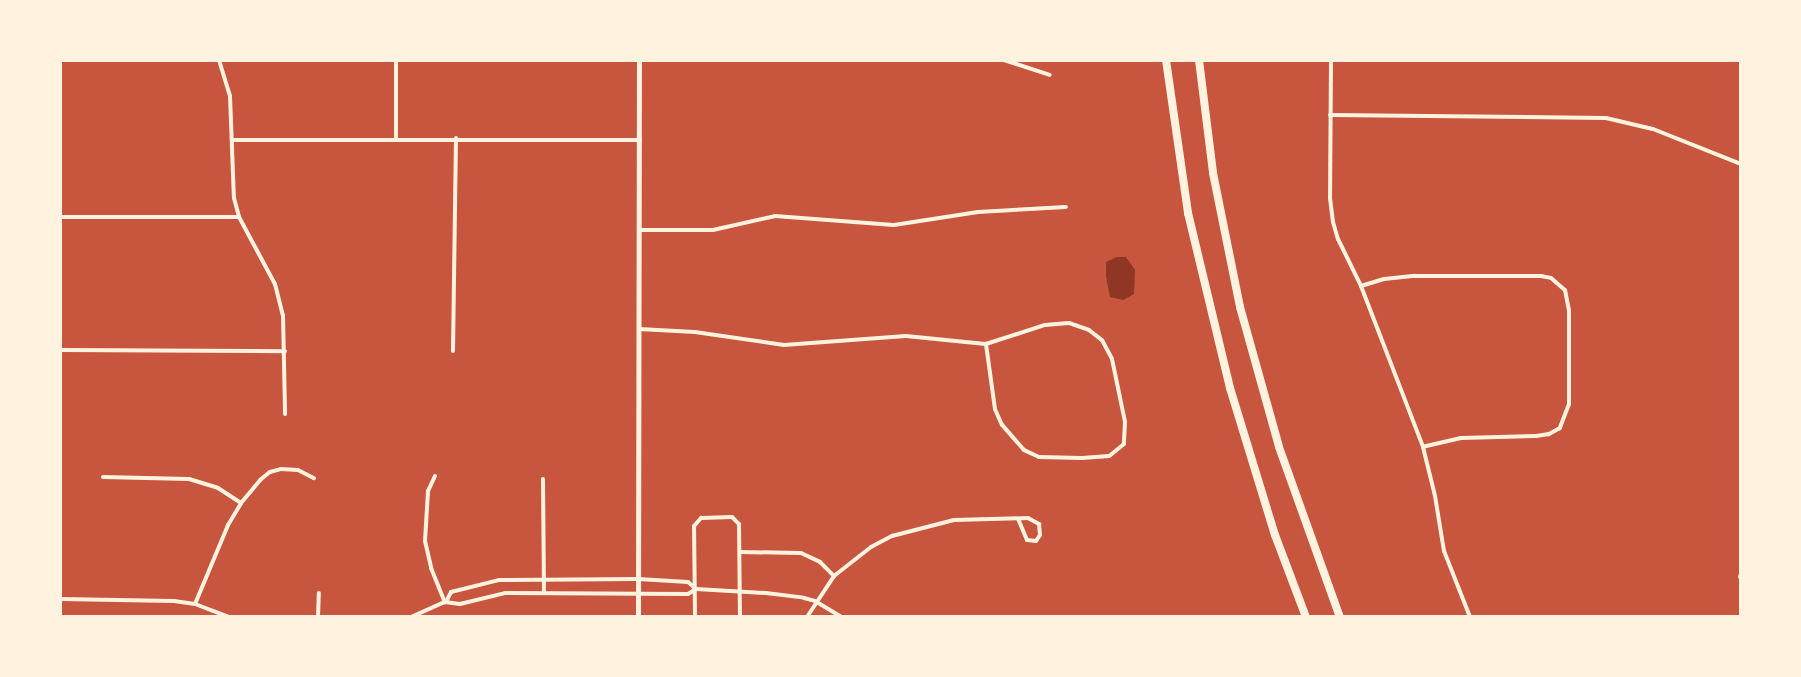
<!DOCTYPE html>
<html>
<head>
<meta charset="utf-8">
<style>
	body { margin:0 }
	#map { position:relative; width:1801px; height:677px; overflow:hidden; background:#c8553d; font-family:"Varela Round",sans-serif }
	div>[style] { position:absolute }
	.water>* { inset:0; background:#8f3625 }
	.minor>* { height:4px; margin:-2px; padding:0 2px; transform-origin:2px; border-radius:2px; background:#fff3e0 }
	.tertiary>* { height:5px; margin:-2.5px; padding:0 2.5px; transform-origin:2.5px; border-radius:2.5px; background:#fff3e0 }
	.motorway>* { height:8px; margin:-4px; padding:0 4px; transform-origin:4px; border-radius:4px; background:#fff3e0 }
	span { translate:-50% -50%; white-space:nowrap; text-align:center; line-height:1.15; -webkit-text-stroke:6px #fff3e0; paint-order:stroke }
	.frame { position:absolute; inset:0; border:62px solid #fff3e0; pointer-events:none }
</style>
</head>
<body>
<div id="map">
	<div class="water">
		<i style="clip-path:polygon(1117px 257px,1126px 257px,1135px 270px,1134px 294px,1123px 300px,1110px 297px,1106px 276px,1106px 262px)"></i>
	</div>
	<div class="minor">
		<i style="left:219px;top:60px;width:38px;rotate:73deg"></i>
		<i style="left:230px;top:96px;width:102px;rotate:87.8deg"></i>
		<i style="left:234px;top:198px;width:20px;rotate:75deg"></i>
		<i style="left:239px;top:217px;width:76px;rotate:61.8deg"></i>
		<i style="left:275px;top:284px;width:32px;rotate:76deg"></i>
		<i style="left:283px;top:315px;width:99px;rotate:88.8deg"></i>
		<i style="left:1004px;top:60px;width:48px;rotate:18.1deg"></i>
		<i style="left:1331px;top:60px;width:138px;rotate:90.4deg"></i>
		<i style="left:1330px;top:198px;width:24px;rotate:83deg"></i>
		<i style="left:1333px;top:222px;width:18px;rotate:74deg"></i>
		<i style="left:1338px;top:239px;width:52px;rotate:63.9deg"></i>
		<i style="left:1361px;top:286px;width:173px;rotate:68.9deg"></i>
		<i style="left:1423px;top:447px;width:50px;rotate:76.2deg"></i>
		<i style="left:1435px;top:496px;width:56px;rotate:80.7deg"></i>
		<i style="left:1444px;top:551px;width:71px;rotate:68.5deg"></i>
		<i style="left:1330px;top:115px;width:276px;rotate:0.6deg"></i>
		<i style="left:1606px;top:118px;width:48px;rotate:13.2deg"></i>
		<i style="left:1653px;top:129px;width:95px;rotate:21.7deg"></i>
		<i style="left:396px;top:138px;width:78px;rotate:-90deg"></i>
		<i style="left:233px;top:140px;width:407px"></i>
		<i style="left:1741px;top:213px;width:41px;rotate:90deg"></i>
		<i style="left:60px;top:217px;width:179px"></i>
		<i style="left:640px;top:230px;width:73px"></i>
		<i style="left:713px;top:230px;width:64px;rotate:-12.7deg"></i>
		<i style="left:775px;top:216px;width:119px;rotate:4.3deg"></i>
		<i style="left:894px;top:225px;width:85px;rotate:-8.8deg"></i>
		<i style="left:978px;top:212px;width:88px;rotate:-3.3deg"></i>
		<i style="left:1361px;top:286px;width:24px;rotate:-17deg"></i>
		<i style="left:1384px;top:279px;width:31px;rotate:-6deg"></i>
		<i style="left:1415px;top:276px;width:126px"></i>
		<i style="left:1541px;top:276px;width:10px;rotate:11deg"></i>
		<i style="left:1551px;top:278px;width:18px;rotate:41deg"></i>
		<i style="left:1565px;top:290px;width:20px;rotate:79deg"></i>
		<i style="left:1569px;top:310px;width:94px;rotate:90deg"></i>
		<i style="left:1569px;top:404px;width:26px;rotate:111deg"></i>
		<i style="left:1560px;top:428px;width:13px;rotate:151deg"></i>
		<i style="left:1549px;top:434px;width:13px;rotate:171deg"></i>
		<i style="left:1536px;top:436px;width:75px;rotate:178.5deg"></i>
		<i style="left:1461px;top:438px;width:39px;rotate:167deg"></i>
		<i style="left:639px;top:329px;width:56px;rotate:3.1deg"></i>
		<i style="left:695px;top:332px;width:90px;rotate:8.3deg"></i>
		<i style="left:784px;top:345px;width:122px;rotate:-4.2deg"></i>
		<i style="left:906px;top:336px;width:80px;rotate:5.7deg"></i>
		<i style="left:986px;top:344px;width:62px;rotate:-17.9deg"></i>
		<i style="left:1045px;top:325px;width:24px;rotate:-5deg"></i>
		<i style="left:1069px;top:323px;width:21px;rotate:19deg"></i>
		<i style="left:1089px;top:330px;width:16px;rotate:38deg"></i>
		<i style="left:1102px;top:340px;width:21px;rotate:62deg"></i>
		<i style="left:1112px;top:359px;width:64px;rotate:78.3deg"></i>
		<i style="left:1125px;top:422px;width:22px;rotate:93deg"></i>
		<i style="left:1124px;top:444px;width:19px;rotate:141deg"></i>
		<i style="left:1109px;top:456px;width:27px;rotate:176deg"></i>
		<i style="left:1082px;top:458px;width:43px;rotate:-178.7deg"></i>
		<i style="left:1039px;top:457px;width:17px;rotate:-155deg"></i>
		<i style="left:1024px;top:450px;width:33px;rotate:-131deg"></i>
		<i style="left:1002px;top:425px;width:17px;rotate:-114deg"></i>
		<i style="left:995px;top:409px;width:66px;rotate:-97.9deg"></i>
		<i style="left:60px;top:350px;width:225px;rotate:0.3deg"></i>
		<i style="left:453px;top:351px;width:213px;rotate:-89.2deg"></i>
		<i style="left:435px;top:476px;width:17px;rotate:115deg"></i>
		<i style="left:428px;top:491px;width:50px;rotate:93.4deg"></i>
		<i style="left:425px;top:541px;width:28px;rotate:77deg"></i>
		<i style="left:431px;top:568px;width:37px;rotate:68deg"></i>
		<i style="left:103px;top:477px;width:86px;rotate:1.3deg"></i>
		<i style="left:189px;top:479px;width:30px;rotate:17deg"></i>
		<i style="left:218px;top:488px;width:27px;rotate:33deg"></i>
		<i style="left:543px;top:479px;width:114px;rotate:89.5deg"></i>
		<i style="left:740px;top:552px;width:61px;rotate:0.9deg"></i>
		<i style="left:801px;top:553px;width:21px;rotate:25deg"></i>
		<i style="left:820px;top:562px;width:20px;rotate:45deg"></i>
		<i style="left:1740px;top:577px;width:3px;rotate:-72deg"></i>
		<i style="left:60px;top:599px;width:114px;rotate:1deg"></i>
		<i style="left:174px;top:601px;width:21px;rotate:8deg"></i>
		<i style="left:195px;top:604px;width:36px;rotate:21deg"></i>
		<i style="left:446px;top:602px;width:11px;rotate:-63deg"></i>
		<i style="left:451px;top:592px;width:49px;rotate:-14deg"></i>
		<i style="left:499px;top:580px;width:139px;rotate:-0.4deg"></i>
		<i style="left:638px;top:579px;width:50px;rotate:3.4deg"></i>
		<i style="left:688px;top:582px;width:11px;rotate:41deg"></i>
		<i style="left:195px;top:604px;width:86px;rotate:-67.3deg"></i>
		<i style="left:228px;top:525px;width:26px;rotate:-59deg"></i>
		<i style="left:241px;top:503px;width:30px;rotate:-50deg"></i>
		<i style="left:260px;top:480px;width:13px;rotate:-39deg"></i>
		<i style="left:270px;top:472px;width:11px;rotate:-15deg"></i>
		<i style="left:281px;top:469px;width:17px;rotate:3deg"></i>
		<i style="left:298px;top:470px;width:18px;rotate:27deg"></i>
		<i style="left:318px;top:617px;width:24px;rotate:-88deg"></i>
		<i style="left:411px;top:617px;width:37px;rotate:-24deg"></i>
		<i style="left:445px;top:602px;width:15px;rotate:8deg"></i>
		<i style="left:460px;top:604px;width:46px;rotate:-13.7deg"></i>
		<i style="left:505px;top:593px;width:183px;rotate:0.3deg"></i>
		<i style="left:688px;top:594px;width:9px;rotate:-32deg"></i>
		<i style="left:696px;top:589px;width:70px;rotate:3.3deg"></i>
		<i style="left:766px;top:593px;width:38px;rotate:7deg"></i>
		<i style="left:804px;top:598px;width:11px;rotate:15deg"></i>
		<i style="left:815px;top:601px;width:31px;rotate:31deg"></i>
		<i style="left:695px;top:617px;width:91px;rotate:-90.6deg"></i>
		<i style="left:694px;top:526px;width:11px;rotate:-49deg"></i>
		<i style="left:701px;top:518px;width:31px;rotate:-2deg"></i>
		<i style="left:732px;top:517px;width:10px;rotate:45deg"></i>
		<i style="left:739px;top:524px;width:93px;rotate:89.4deg"></i>
		<i style="left:807px;top:617px;width:49px;rotate:-56.6deg"></i>
		<i style="left:834px;top:576px;width:47px;rotate:-38.1deg"></i>
		<i style="left:871px;top:547px;width:24px;rotate:-28deg"></i>
		<i style="left:892px;top:536px;width:64px;rotate:-14.5deg"></i>
		<i style="left:954px;top:520px;width:74px;rotate:-1.5deg"></i>
		<i style="left:1028px;top:518px;width:13px;rotate:29deg"></i>
		<i style="left:1039px;top:524px;width:11px;rotate:85deg"></i>
		<i style="left:1040px;top:535px;width:7px;rotate:124deg"></i>
		<i style="left:1036px;top:541px;width:9px;rotate:-174deg"></i>
		<i style="left:1027px;top:540px;width:23px;rotate:-113deg"></i>
	</div>
	<div class="tertiary">
		<i style="left:638px;top:617px;width:557px;rotate:-89.9deg"></i>
	</div>
	<div class="motorway">
		<i style="left:1166px;top:60px;width:155px;rotate:81.8deg"></i>
		<i style="left:1188px;top:213px;width:180px;rotate:76.5deg"></i>
		<i style="left:1230px;top:388px;width:154px;rotate:73deg"></i>
		<i style="left:1275px;top:535px;width:88px;rotate:69.3deg"></i>
		<i style="left:1199px;top:60px;width:114px;rotate:82.9deg"></i>
		<i style="left:1213px;top:173px;width:137px;rotate:78.6deg"></i>
		<i style="left:1240px;top:307px;width:145px;rotate:74.4deg"></i>
		<i style="left:1279px;top:447px;width:181px;rotate:70.3deg"></i>
	</div>
	<div class="frame"></div>
</div>
</body>
</html>
